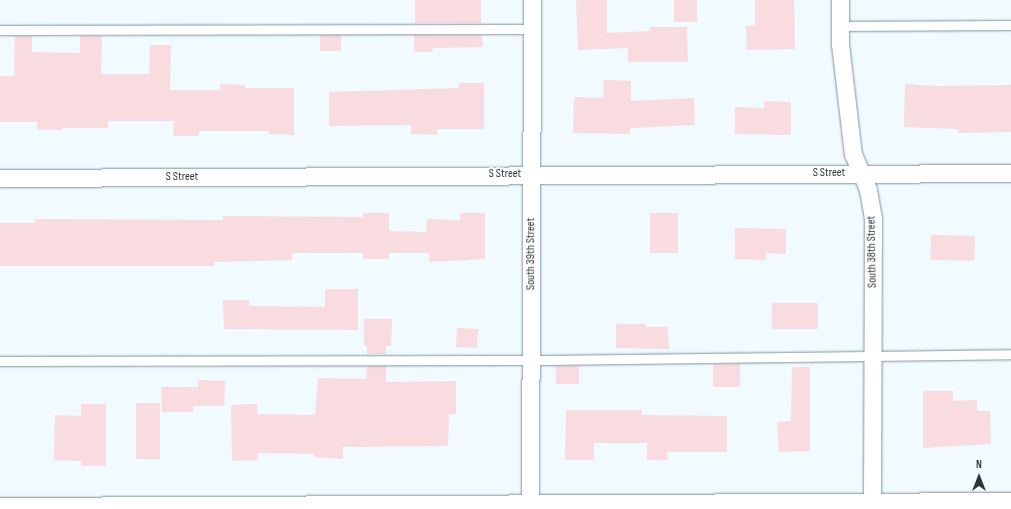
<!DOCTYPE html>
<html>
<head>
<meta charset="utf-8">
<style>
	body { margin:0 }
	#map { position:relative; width:1011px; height:509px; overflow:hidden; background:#f0faff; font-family:"Sofia Sans Condensed",sans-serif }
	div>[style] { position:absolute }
	.building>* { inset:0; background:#f8dcdf; transform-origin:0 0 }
	.roads { filter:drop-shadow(0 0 1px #7d939f) drop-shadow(0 0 1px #7d939f) }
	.lane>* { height:9px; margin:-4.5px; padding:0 4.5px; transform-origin:4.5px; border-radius:4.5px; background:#fff }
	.street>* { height:17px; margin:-8.5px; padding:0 8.5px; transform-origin:8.5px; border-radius:8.5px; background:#fff }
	span { translate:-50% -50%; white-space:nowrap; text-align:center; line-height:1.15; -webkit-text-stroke:4px #fff; paint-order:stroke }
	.street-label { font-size:12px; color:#2c353a }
	.north { position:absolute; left:959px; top:457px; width:40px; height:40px; -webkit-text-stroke:3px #fff; paint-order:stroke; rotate:0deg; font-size:11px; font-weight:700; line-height:16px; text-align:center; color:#2c353a }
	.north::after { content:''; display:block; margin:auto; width:14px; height:18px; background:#2c353a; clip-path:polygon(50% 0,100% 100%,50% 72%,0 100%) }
</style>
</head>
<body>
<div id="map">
	<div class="building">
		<i style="left:415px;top:0;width:66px;height:23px"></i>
		<i style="clip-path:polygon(576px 0,607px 0,607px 33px,650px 31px,650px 27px,687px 27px,688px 62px,628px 62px,628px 48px,578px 50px)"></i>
		<i style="left:674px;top:0;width:23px;height:22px"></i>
		<i style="clip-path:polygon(755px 0,794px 0,795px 49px,747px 50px,746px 26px,755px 25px)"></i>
		<i style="left:320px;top:35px;width:21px;height:16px"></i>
		<i style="clip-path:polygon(414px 35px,482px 35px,483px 47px,433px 48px,432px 52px,414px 52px)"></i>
		<i style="clip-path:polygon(15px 36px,32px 36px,32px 52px,80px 53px,80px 36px,102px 36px,101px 74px,149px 74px,150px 45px,171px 45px,170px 90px,220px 90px,220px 84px,245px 85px,245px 88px,294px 88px,294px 135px,269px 134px,269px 131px,199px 131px,199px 136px,173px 136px,174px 121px,108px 121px,108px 128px,62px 128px,62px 130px,37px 130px,37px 122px,0 122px,0 76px,14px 76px)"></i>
		<i style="clip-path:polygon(604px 80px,631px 81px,631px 101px,694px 98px,695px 125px,630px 128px,630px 134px,573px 133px,574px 97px,603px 98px)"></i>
		<i style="clip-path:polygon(459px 83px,484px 83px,484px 129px,437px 129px,437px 135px,411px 134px,411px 125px,329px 126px,329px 92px,459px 88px)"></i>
		<i style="clip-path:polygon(905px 84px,937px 86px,1011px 85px,1011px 132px,958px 133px,958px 129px,904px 127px)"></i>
		<i style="clip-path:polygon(764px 101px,791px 102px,791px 135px,735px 134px,735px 107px,764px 108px)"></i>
		<i style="clip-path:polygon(363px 213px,389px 213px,389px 231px,426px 232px,427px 219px,460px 220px,460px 213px,485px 213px,485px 259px,429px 262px,429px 253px,389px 253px,389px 259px,363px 259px,363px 253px,292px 253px,292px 260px,214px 262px,214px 266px,0 266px,0 223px,35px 223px,35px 219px,223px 220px,223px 216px,363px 217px)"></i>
		<i style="left:678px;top:213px;width:40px;height:28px;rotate:90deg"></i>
		<i style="clip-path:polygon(735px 228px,786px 229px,786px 254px,766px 253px,766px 260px,735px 259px)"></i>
		<i style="left:931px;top:235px;width:44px;height:25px;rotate:1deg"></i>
		<i style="clip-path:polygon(325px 289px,358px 289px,358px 330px,224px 329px,223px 300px,249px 300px,249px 306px,325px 307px)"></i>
		<i style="left:818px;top:303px;width:26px;height:46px;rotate:90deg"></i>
		<i style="clip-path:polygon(364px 319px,392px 319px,391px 346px,386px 346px,386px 354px,367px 354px,367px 346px,364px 346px)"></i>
		<i style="clip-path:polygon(616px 324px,646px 324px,646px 327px,668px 327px,669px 349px,616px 348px)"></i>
		<i style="left:457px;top:328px;width:21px;height:19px;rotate:3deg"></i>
		<i style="left:713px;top:364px;width:27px;height:23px"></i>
		<i style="clip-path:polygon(367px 366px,386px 366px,386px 382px,456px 381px,456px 414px,449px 414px,448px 446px,343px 447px,343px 459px,314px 457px,314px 454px,258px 453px,258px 460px,232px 461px,231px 405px,257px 404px,257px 414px,315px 415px,318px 378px,366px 379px)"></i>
		<i style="left:556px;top:366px;width:23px;height:18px"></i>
		<i style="clip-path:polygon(792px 367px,810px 367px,810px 451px,779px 452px,777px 422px,791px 421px)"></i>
		<i style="clip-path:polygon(198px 380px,225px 381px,224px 406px,193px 406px,193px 412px,162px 412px,161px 387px,198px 387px)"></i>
		<i style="clip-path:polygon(923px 391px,953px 391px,953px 401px,977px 400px,977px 411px,990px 411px,991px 444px,923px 448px)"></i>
		<i style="left:136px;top:403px;width:24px;height:56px"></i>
		<i style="clip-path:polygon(81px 404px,106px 404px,106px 466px,81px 466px,81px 461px,54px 460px,55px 415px,81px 416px)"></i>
		<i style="clip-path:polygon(566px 410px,642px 410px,642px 415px,727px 416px,727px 452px,667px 452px,668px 460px,647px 460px,647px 443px,594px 443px,594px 460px,565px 460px)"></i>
	</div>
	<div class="roads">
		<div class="lane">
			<i style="left:840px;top:26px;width:171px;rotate:-0.3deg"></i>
			<i style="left:0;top:30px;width:532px;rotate:-0.11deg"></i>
			<i style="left:0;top:361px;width:546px;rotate:-0.1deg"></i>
			<i style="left:546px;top:360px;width:465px;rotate:-0.7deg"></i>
		</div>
		<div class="street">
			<i style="left:840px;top:0;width:44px;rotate:90deg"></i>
			<i style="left:840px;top:44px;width:111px;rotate:83.3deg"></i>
			<i style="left:853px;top:154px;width:39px;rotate:67deg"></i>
			<i style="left:868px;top:190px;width:27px;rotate:80deg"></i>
			<i style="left:873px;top:217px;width:292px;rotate:90.2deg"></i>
			<i style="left:0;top:178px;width:1011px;rotate:-0.28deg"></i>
			<i style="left:0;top:506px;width:1011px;rotate:-0.28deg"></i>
			<i style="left:530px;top:509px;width:509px;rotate:-89.77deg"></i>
		</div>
	</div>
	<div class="street-label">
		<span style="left:829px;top:173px">S Street</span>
		<span style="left:505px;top:174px">S Street</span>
		<span style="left:182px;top:177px">S Street</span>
		<span style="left:872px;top:252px;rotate:-91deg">South 38th Street</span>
		<span style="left:531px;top:254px;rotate:-90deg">South 39th Street</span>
	</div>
	<div class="north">N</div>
</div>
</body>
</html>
